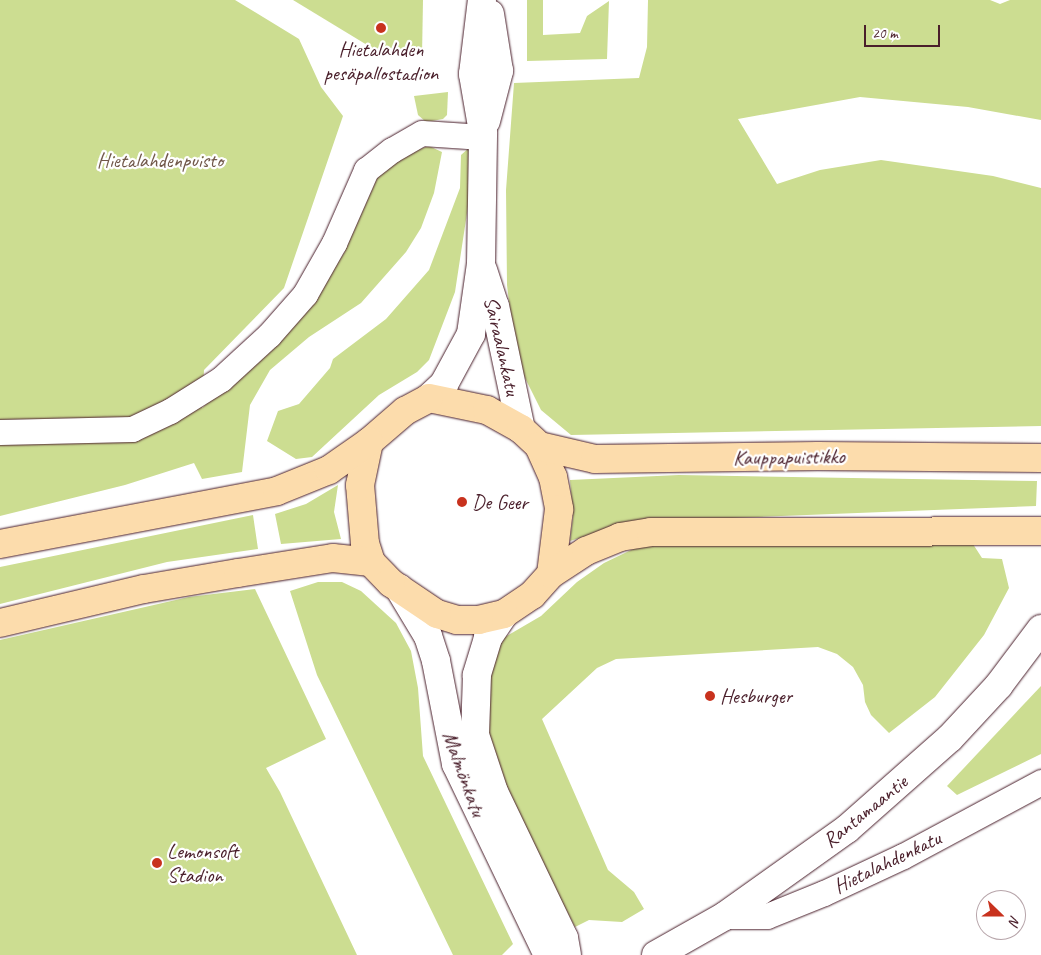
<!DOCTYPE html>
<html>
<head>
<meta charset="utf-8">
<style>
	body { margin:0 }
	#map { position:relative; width:1041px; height:955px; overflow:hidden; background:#fff; font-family:Caveat,sans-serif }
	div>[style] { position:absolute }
	.green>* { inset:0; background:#ccdd91 }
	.roads { filter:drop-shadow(0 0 1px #4a1f2b) drop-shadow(0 0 1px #4a1f2b) }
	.street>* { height:25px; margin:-12.5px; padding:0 12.5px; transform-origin:12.5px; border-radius:12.5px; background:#fff }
	.secondary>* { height:28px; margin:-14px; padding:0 14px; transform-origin:14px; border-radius:14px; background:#fff }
	.primary>* { height:28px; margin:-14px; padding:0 14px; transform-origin:14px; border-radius:14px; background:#fcdcac }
	.highway>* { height:28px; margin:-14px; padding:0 14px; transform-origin:14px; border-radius:14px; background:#fcdcac }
	.dots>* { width:14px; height:14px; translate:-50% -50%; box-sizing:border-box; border:2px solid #fff; border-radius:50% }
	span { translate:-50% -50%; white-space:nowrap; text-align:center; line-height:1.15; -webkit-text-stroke:4.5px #fff; paint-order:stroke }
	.poi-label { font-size:21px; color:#4a1f2b }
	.left { translate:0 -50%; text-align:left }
	.park-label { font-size:21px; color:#71584a }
	.street-label { font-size:21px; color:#4a1f2b }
	.north { position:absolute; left:976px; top:890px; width:50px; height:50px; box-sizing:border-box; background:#fff; border:1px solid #b7a5aa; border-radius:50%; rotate:112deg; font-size:14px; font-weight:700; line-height:20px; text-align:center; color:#4a1f2b }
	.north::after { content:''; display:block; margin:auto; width:18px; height:22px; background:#c8321e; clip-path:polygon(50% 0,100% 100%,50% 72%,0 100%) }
	.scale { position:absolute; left:864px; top:25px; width:76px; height:22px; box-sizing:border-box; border:2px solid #4a1f2b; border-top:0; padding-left:6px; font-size:15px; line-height:18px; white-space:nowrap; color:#4a1f2b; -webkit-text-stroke:4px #fff; paint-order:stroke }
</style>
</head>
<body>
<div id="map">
	<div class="green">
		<i style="clip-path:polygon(0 0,235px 0,299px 39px,321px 87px,343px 116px,284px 288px,204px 370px,202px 408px,314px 299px,344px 253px,382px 167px,397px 156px,429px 146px,442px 152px,434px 193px,421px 228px,406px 252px,361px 303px,309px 337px,270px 370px,250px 405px,242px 472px,202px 479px,194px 463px,125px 485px,0 516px)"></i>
		<i style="clip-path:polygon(293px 0,423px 0,422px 56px,372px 48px)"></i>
		<i style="clip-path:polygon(527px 0,543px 0,543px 35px,580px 33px,587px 16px,609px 1px,607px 59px,527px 61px)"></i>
		<i style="clip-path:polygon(648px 0,990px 0,1000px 4px,1010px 0,1041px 0,1041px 120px,968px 107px,860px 97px,738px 119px,777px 184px,820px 170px,881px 160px,993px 176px,1041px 188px,1041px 426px,571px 435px,541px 410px,516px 360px,507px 285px,506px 190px,514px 83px,639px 78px,647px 47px)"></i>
		<i style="clip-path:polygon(448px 92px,447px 115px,443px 119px,426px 122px,418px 115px,414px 96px)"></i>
		<i style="clip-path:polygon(470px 147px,469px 200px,455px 292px,429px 360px,417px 372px,379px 395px,312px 457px,296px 459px,267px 441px,278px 411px,299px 404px,330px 368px,333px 359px,386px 319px,429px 270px,460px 188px,461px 155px)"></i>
		<i style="clip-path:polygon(679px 475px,1037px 481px,1036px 506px,629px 522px,570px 541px,573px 517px,570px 480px)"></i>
		<i style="clip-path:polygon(338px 485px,334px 512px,341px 539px,281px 544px,275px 514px,306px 504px)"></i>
		<i style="clip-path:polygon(253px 515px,258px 549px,167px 562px,0 604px,0 567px)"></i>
		<i style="clip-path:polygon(652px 540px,971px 541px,982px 558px,1002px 559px,1009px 588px,984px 635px,935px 697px,889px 733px,871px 715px,865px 702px,863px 685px,853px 667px,837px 654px,818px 647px,616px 659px,597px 668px,542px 719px,608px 870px,634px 892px,644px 909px,622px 922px,589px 920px,575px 927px,502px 788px,489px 755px,484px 704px,494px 654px,505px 637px,541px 616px,577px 582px,604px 563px)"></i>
		<i style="clip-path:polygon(318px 582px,342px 582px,361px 591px,396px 623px,411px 651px,418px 688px,423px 756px,513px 944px,502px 955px,453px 955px,317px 675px,290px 591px)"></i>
		<i style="clip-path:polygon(255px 589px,326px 739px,266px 768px,280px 792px,357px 955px,0 955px,0 640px,189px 597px)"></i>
		<i style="clip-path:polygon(1041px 686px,1041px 754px,957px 795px,947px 786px)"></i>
	</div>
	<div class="roads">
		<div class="street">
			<i style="left:0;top:432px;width:132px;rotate:-1.3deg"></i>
			<i style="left:132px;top:429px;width:42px;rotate:-25.3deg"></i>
			<i style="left:170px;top:411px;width:60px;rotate:-32.1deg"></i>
			<i style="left:221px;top:379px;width:65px;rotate:-42.5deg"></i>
			<i style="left:269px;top:335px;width:55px;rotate:-48.7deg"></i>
			<i style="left:305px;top:294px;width:59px;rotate:-60.4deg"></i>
			<i style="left:334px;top:243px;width:80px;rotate:-66.3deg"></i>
			<i style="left:366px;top:170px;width:33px;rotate:-38deg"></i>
			<i style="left:392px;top:150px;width:34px;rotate:-30deg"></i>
			<i style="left:422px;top:133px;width:61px;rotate:3.8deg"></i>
			<i style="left:725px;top:916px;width:42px"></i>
			<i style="left:767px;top:916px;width:61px;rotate:-22deg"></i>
			<i style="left:824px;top:893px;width:87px;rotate:-25.1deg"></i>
			<i style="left:903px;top:856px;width:157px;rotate:-28.2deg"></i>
		</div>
		<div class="secondary">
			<i style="left:486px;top:121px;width:52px;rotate:-75.4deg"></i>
			<i style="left:499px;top:71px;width:58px;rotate:-99deg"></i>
			<i style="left:483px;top:270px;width:38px;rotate:72deg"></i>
			<i style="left:495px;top:306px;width:126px;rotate:78.1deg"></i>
			<i style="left:429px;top:398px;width:21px;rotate:-43deg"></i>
			<i style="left:444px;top:384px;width:57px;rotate:-61.6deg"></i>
			<i style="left:471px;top:334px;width:71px;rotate:-81.9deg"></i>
			<i style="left:481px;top:264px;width:132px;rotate:-89.1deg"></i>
			<i style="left:483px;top:132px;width:59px;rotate:-99.8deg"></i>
			<i style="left:473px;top:74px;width:75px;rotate:-83.1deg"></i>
			<i style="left:399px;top:588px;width:56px;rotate:58.9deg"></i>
			<i style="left:428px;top:636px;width:26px;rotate:72deg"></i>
			<i style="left:436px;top:661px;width:105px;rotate:79deg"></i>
			<i style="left:456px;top:764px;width:212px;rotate:64.3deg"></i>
			<i style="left:504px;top:614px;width:29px;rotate:124deg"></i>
			<i style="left:488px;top:638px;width:39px;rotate:107deg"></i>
			<i style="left:477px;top:675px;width:60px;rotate:91.9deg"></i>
			<i style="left:475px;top:735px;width:60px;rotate:71.6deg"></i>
			<i style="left:494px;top:792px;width:162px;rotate:64.4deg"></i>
			<i style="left:564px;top:938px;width:17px;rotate:80deg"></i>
			<i style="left:656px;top:955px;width:79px;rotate:-29.5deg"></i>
			<i style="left:725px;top:916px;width:150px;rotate:-35.5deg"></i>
			<i style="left:847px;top:829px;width:137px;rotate:-41.5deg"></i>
			<i style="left:950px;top:738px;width:72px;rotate:-47.2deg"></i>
			<i style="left:999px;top:685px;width:70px;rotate:-53.1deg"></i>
		</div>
		<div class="primary">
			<i style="left:429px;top:398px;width:59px;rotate:11.7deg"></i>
			<i style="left:487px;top:410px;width:39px;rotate:29deg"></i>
			<i style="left:521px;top:429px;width:25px;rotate:43deg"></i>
			<i style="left:539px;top:446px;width:34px;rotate:66deg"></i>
			<i style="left:553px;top:477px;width:33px;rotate:79deg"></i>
			<i style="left:559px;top:509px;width:65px;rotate:97deg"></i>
			<i style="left:551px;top:574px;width:28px;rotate:132deg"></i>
			<i style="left:532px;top:595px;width:34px;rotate:146deg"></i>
			<i style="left:504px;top:614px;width:26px;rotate:167deg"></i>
			<i style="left:479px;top:620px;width:22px;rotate:180deg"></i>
			<i style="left:457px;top:620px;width:21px;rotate:-163deg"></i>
			<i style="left:437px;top:614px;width:55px;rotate:-146deg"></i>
			<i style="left:391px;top:583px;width:29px;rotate:-134deg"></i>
			<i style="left:371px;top:562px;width:19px;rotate:-108deg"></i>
			<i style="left:365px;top:544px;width:59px;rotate:-94.8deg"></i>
			<i style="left:360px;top:485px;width:44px;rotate:-78.2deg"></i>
			<i style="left:369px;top:442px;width:48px;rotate:-40.7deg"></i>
			<i style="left:405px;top:411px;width:27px;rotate:-28deg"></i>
			<i style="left:539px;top:446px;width:57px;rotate:13.1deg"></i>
			<i style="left:595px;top:459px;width:223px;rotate:-0.8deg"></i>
			<i style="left:818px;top:456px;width:223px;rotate:0.5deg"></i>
			<i style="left:551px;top:574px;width:42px;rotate:-33.3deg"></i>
			<i style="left:586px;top:551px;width:37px;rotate:-22deg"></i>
			<i style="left:620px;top:537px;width:31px;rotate:-9deg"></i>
			<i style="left:651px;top:532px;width:390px;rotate:-0.1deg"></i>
		</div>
		<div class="highway">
			<i style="left:0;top:544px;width:282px;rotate:-10.8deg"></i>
			<i style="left:277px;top:491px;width:56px;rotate:-22deg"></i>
			<i style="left:329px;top:470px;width:49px;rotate:-35deg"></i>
			<i style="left:0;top:623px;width:148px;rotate:-13.3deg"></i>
			<i style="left:144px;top:589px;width:95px;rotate:-9.7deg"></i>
			<i style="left:238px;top:573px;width:96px;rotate:-9deg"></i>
			<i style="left:333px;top:558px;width:38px;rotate:6deg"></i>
		</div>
	</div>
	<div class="dots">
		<i style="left:381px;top:28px;background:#c8321e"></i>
		<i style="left:462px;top:502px;background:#c8321e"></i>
		<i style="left:710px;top:696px;background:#c8321e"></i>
		<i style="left:157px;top:863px;background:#c8321e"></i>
	</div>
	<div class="poi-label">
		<span style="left:381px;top:61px">Hietalahden<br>pesäpallostadion</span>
		<span class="left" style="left:472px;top:502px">De Geer</span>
		<span class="left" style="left:720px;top:696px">Hesburger</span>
		<span class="left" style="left:167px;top:863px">Lemonsoft<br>Stadion</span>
	</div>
	<div class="park-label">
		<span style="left:160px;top:160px">Hietalahdenpuisto</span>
	</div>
	<div class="street-label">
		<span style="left:502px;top:346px;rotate:77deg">Sairaalankatu</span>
		<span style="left:789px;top:457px;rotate:-1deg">Kauppapuistikko</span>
		<span style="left:464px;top:774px;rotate:70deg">Malmönkatu</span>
		<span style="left:865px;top:811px;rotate:-39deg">Rantamaantie</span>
		<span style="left:887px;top:862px;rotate:-26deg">Hietalahdenkatu</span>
	</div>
	<div class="north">N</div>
	<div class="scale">20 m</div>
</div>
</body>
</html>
